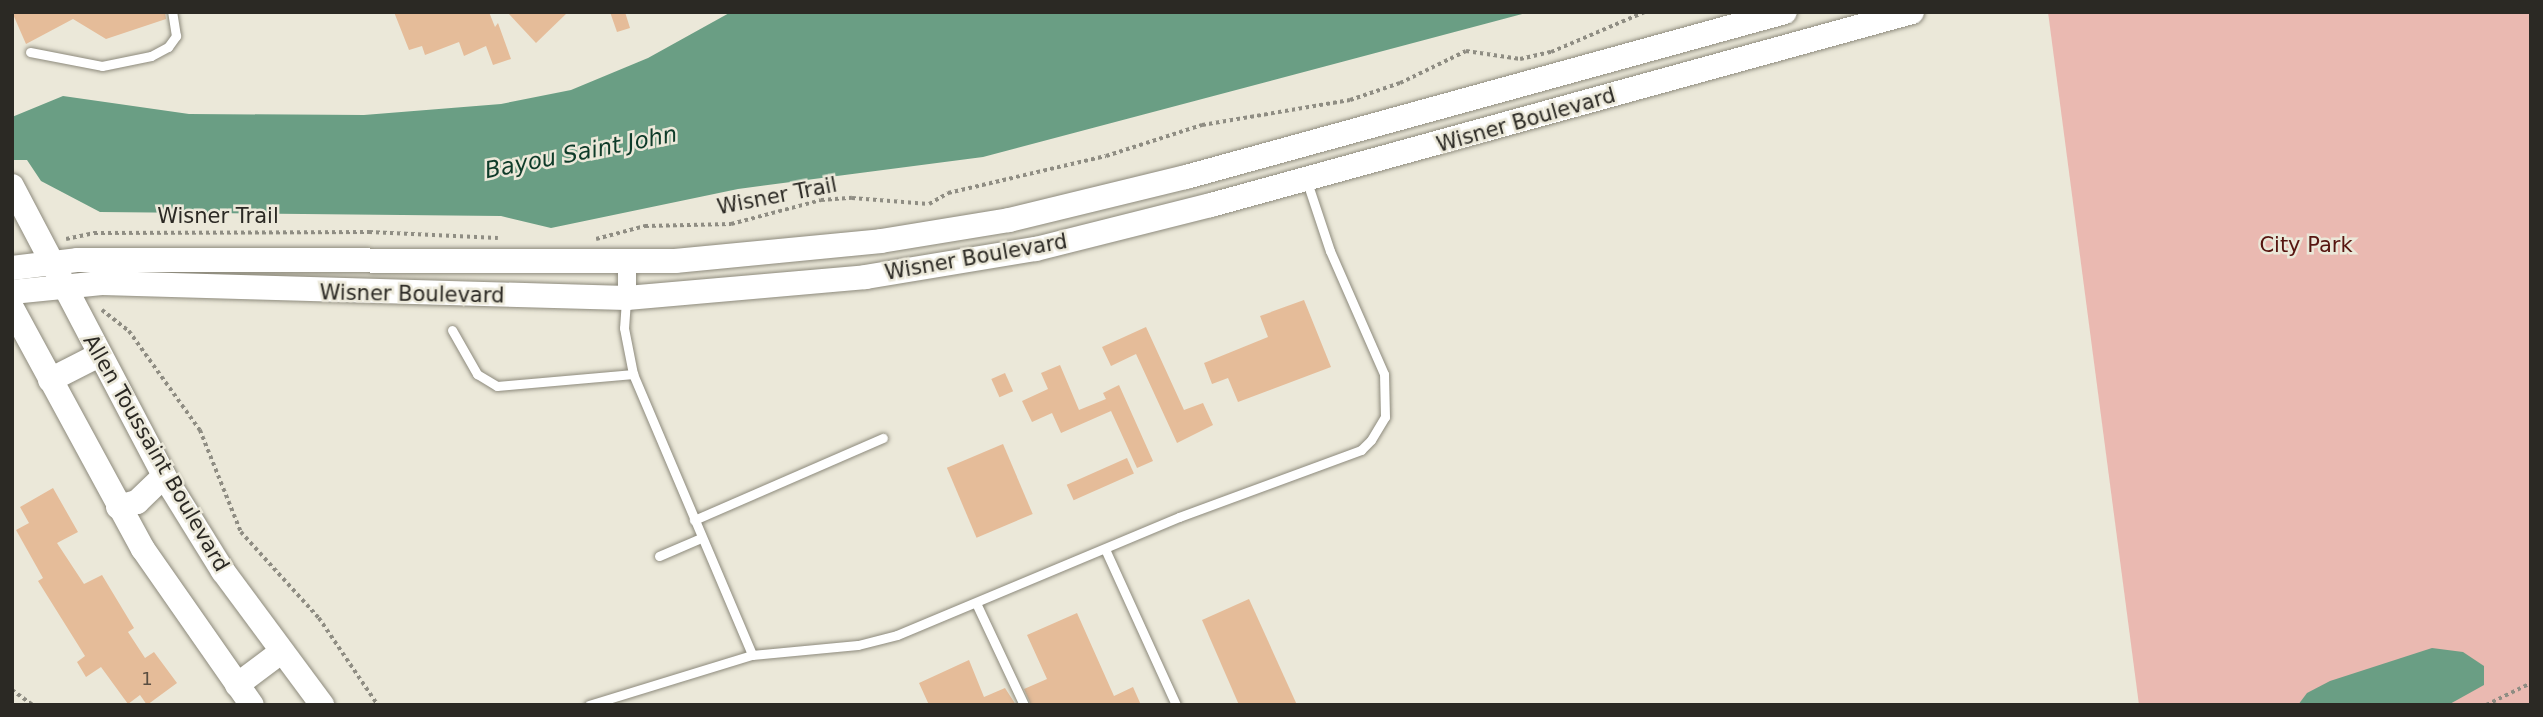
<!DOCTYPE html>
<html>
<head>
<meta charset="utf-8">
<style>
	body { margin:0 }
	#map { position:relative; width:2543px; height:717px; overflow:hidden; background:#ebe8d9; font-family:"DejaVu Sans",sans-serif }
	div>[style] { position:absolute }
	.green>* { inset:0; background:#eab9b1 }
	.water>* { inset:0; background:#6a9e84 }
	.building>* { inset:0; background:#e5bc99; transform-origin:0 0 }
	.path>* { height:3.5px; margin-top:-1.75px; transform-origin:0; background:repeating-linear-gradient(90deg,#8f8d83 0 3.5px,transparent 0 7px) }
	.roads { filter:drop-shadow(0 0 2px #8d8a7c) drop-shadow(0 0 2px #8d8a7c) }
	.lane>* { height:9px; margin:-4.5px; padding:0 4.5px; transform-origin:4.5px; border-radius:4.5px; background:#fff }
	.street>* { height:18px; margin:-9px; padding:0 9px; transform-origin:9px; border-radius:9px; background:#fff }
	.secondary>* { height:24px; margin:-12px; padding:0 12px; transform-origin:12px; border-radius:12px; background:#fff }
	span { translate:-50% -50%; white-space:nowrap; text-align:center; line-height:1.15; -webkit-text-stroke:5px #ebe8d9; paint-order:stroke }
	.number-label { font-size:18px; color:#5a4e41 }
	.number-label span { -webkit-text-stroke-width:0 }
	.street-label { font-size:21px; color:#2b2924 }
	.park-label { font-size:21px; color:#561510 }
	.water-label { font-size:23px; color:#0e3b29; font-style:italic }
	.frame { position:absolute; inset:0; border:14px solid #2b2924; pointer-events:none }
</style>
</head>
<body>
<div id="map">
	<div class="green">
		<i style="clip-path:polygon(2048px 12px,2531px 12px,2531px 705px,2139px 705px)"></i>
	</div>
	<div class="water">
		<i style="clip-path:polygon(731px 12px,1530px 12px,983px 157px,738px 189px,551px 228px,501px 216px,100px 212px,41px 181px,27px 160px,12px 160px,12px 117px,63px 96px,189px 114px,364px 115px,501px 104px,571px 90px,648px 58px)"></i>
		<i style="clip-path:polygon(2432px 648px,2463px 652px,2484px 666px,2484px 685px,2448px 705px,2298px 705px,2307px 693px,2330px 681px)"></i>
	</div>
	<div class="building">
		<i style="clip-path:polygon(12px 12px,165px 12px,166px 19px,106px 39px,73px 19px,26px 44px)"></i>
		<i style="clip-path:polygon(394px 12px,489px 12px,495px 27px,498px 23px,511px 59px,493px 65px,486px 46px,464px 56px,459px 42px,425px 55px,422px 46px,409px 50px)"></i>
		<i style="clip-path:polygon(507px 12px,568px 12px,536px 43px)"></i>
		<i style="clip-path:polygon(610px 12px,625px 12px,630px 28px,617px 32px)"></i>
		<i style="clip-path:polygon(1304px 300px,1331px 367px,1238px 402px,1228px 378px,1212px 384px,1204px 363px,1268px 337px,1260px 316px)"></i>
		<i style="clip-path:polygon(1146px 327px,1184px 410px,1203px 403px,1213px 425px,1177px 443px,1136px 354px,1111px 366px,1102px 347px)"></i>
		<i style="clip-path:polygon(1060px 365px,1079px 410px,1106px 399px,1103px 393px,1119px 385px,1153px 461px,1137px 468px,1111px 411px,1061px 433px,1052px 413px,1032px 422px,1022px 401px,1048px 389px,1041px 373px)"></i>
		<i style="left:1005px;top:373px;width:20px;height:15px;rotate:66deg"></i>
		<i style="left:1003px;top:444px;width:76px;height:61px;rotate:67deg"></i>
		<i style="left:1127px;top:458px;width:17px;height:66px;rotate:66deg"></i>
		<i style="clip-path:polygon(53px 488px,78px 532px,57px 543px,84px 584px,102px 575px,134px 628px,128px 632px,145px 658px,154px 652px,177px 683px,147px 705px,140px 695px,128px 704px,101px 667px,86px 677px,77px 662px,85px 656px,38px 581px,43px 578px,16px 530px,29px 523px,20px 507px)"></i>
		<i style="clip-path:polygon(1249px 599px,1297px 705px,1239px 705px,1202px 620px)"></i>
		<i style="clip-path:polygon(1077px 613px,1114px 696px,1133px 687px,1141px 705px,1031px 705px,1024px 689px,1047px 679px,1027px 635px)"></i>
		<i style="clip-path:polygon(969px 660px,984px 697px,1005px 688px,1016px 705px,929px 705px,919px 683px)"></i>
	</div>
	<div class="path">
		<i style="left:66px;top:239px;width:29px;rotate:-12deg"></i>
		<i style="left:94px;top:233px;width:275px;rotate:-0.2deg"></i>
		<i style="left:369px;top:232px;width:129px;rotate:2.7deg"></i>
		<i style="left:596px;top:239px;width:51px;rotate:-14.9deg"></i>
		<i style="left:645px;top:226px;width:86px;rotate:-1.3deg"></i>
		<i style="left:731px;top:224px;width:93px;rotate:-14.9deg"></i>
		<i style="left:821px;top:200px;width:31px;rotate:-4deg"></i>
		<i style="left:852px;top:198px;width:77px;rotate:4.5deg"></i>
		<i style="left:929px;top:204px;width:22px;rotate:-30deg"></i>
		<i style="left:948px;top:193px;width:162px;rotate:-13.2deg"></i>
		<i style="left:1106px;top:156px;width:101px;rotate:-17.9deg"></i>
		<i style="left:1202px;top:125px;width:150px;rotate:-9.6deg"></i>
		<i style="left:1350px;top:100px;width:53px;rotate:-18.8deg"></i>
		<i style="left:1400px;top:83px;width:73px;rotate:-25.9deg"></i>
		<i style="left:1466px;top:51px;width:55px;rotate:8.4deg"></i>
		<i style="left:1520px;top:59px;width:32px;rotate:-13deg"></i>
		<i style="left:1551px;top:52px;width:102px;rotate:-23.1deg"></i>
		<i style="left:102px;top:310px;width:34px;rotate:38deg"></i>
		<i style="left:129px;top:331px;width:122px;rotate:54.4deg"></i>
		<i style="left:200px;top:430px;width:110px;rotate:68.1deg"></i>
		<i style="left:241px;top:532px;width:116px;rotate:47.8deg"></i>
		<i style="left:319px;top:618px;width:105px;rotate:55.9deg"></i>
		<i style="left:12px;top:690px;width:26px;rotate:36deg"></i>
		<i style="left:2486px;top:705px;width:50px;rotate:-26.1deg"></i>
	</div>
	<div class="roads">
		<div class="lane">
			<i style="left:30px;top:52px;width:73px;rotate:11deg"></i>
			<i style="left:102px;top:66px;width:50px;rotate:-11.5deg"></i>
			<i style="left:151px;top:56px;width:19px;rotate:-28deg"></i>
			<i style="left:168px;top:47px;width:14px;rotate:-54deg"></i>
			<i style="left:176px;top:36px;width:24px;rotate:-99deg"></i>
			<i style="left:626px;top:300px;width:28px;rotate:94deg"></i>
			<i style="left:624px;top:328px;width:47px;rotate:78.9deg"></i>
			<i style="left:633px;top:374px;width:305px;rotate:67deg"></i>
			<i style="left:752px;top:655px;width:106px;rotate:-5.4deg"></i>
			<i style="left:858px;top:645px;width:40px;rotate:-14.4deg"></i>
			<i style="left:897px;top:635px;width:306px;rotate:-22.7deg"></i>
			<i style="left:1179px;top:517px;width:194px;rotate:-20.2deg"></i>
			<i style="left:1361px;top:450px;width:14px;rotate:-45deg"></i>
			<i style="left:1371px;top:440px;width:27px;rotate:-59deg"></i>
			<i style="left:1385px;top:417px;width:43px;rotate:-91.3deg"></i>
			<i style="left:1384px;top:374px;width:134px;rotate:-113.7deg"></i>
			<i style="left:1330px;top:251px;width:73px;rotate:-108.4deg"></i>
			<i style="left:452px;top:330px;width:51px;rotate:60.4deg"></i>
			<i style="left:477px;top:374px;width:23px;rotate:31deg"></i>
			<i style="left:497px;top:386px;width:137px;rotate:-5deg"></i>
			<i style="left:694px;top:520px;width:206px;rotate:-23.5deg"></i>
			<i style="left:1105px;top:549px;width:171px;rotate:65.5deg"></i>
			<i style="left:659px;top:556px;width:46px;rotate:-23.2deg"></i>
			<i style="left:976px;top:603px;width:113px;rotate:64.8deg"></i>
			<i style="left:589px;top:705px;width:170px;rotate:-17.1deg"></i>
		</div>
		<div class="street">
			<i style="left:627px;top:298px;width:36px;rotate:-90deg"></i>
		</div>
		<div class="secondary">
			<i style="left:12px;top:186px;width:327px;rotate:62.3deg"></i>
			<i style="left:164px;top:476px;width:112px;rotate:58.2deg"></i>
			<i style="left:223px;top:571px;width:167px;rotate:53.5deg"></i>
			<i style="left:12px;top:268px;width:65px;rotate:-7deg"></i>
			<i style="left:77px;top:260px;width:598px;rotate:0.1deg"></i>
			<i style="left:675px;top:261px;width:207px;rotate:-5.5deg"></i>
			<i style="left:881px;top:241px;width:130px;rotate:-9.3deg"></i>
			<i style="left:1009px;top:220px;width:182px;rotate:-13.7deg"></i>
			<i style="left:1186px;top:177px;width:621px;rotate:-15.4deg"></i>
			<i style="left:12px;top:292px;width:90px;rotate:-5.7deg"></i>
			<i style="left:102px;top:283px;width:525px;rotate:1.64deg"></i>
			<i style="left:627px;top:298px;width:240px;rotate:-5deg"></i>
			<i style="left:866px;top:277px;width:172px;rotate:-9.4deg"></i>
			<i style="left:1036px;top:249px;width:180px;rotate:-14.1deg"></i>
			<i style="left:1211px;top:205px;width:727px;rotate:-15.39deg"></i>
			<i style="left:12px;top:308px;width:274px;rotate:61.5deg"></i>
			<i style="left:143px;top:549px;width:190px;rotate:55.1deg"></i>
			<i style="left:50px;top:380px;width:55px;rotate:-27deg"></i>
			<i style="left:118px;top:507px;width:20px;rotate:-15deg"></i>
			<i style="left:137px;top:502px;width:37px;rotate:-44deg"></i>
			<i style="left:237px;top:685px;width:55px;rotate:-36.9deg"></i>
		</div>
	</div>
	<div class="number-label">
		<span style="left:147px;top:679px">1</span>
	</div>
	<div class="street-label">
		<span style="left:1526px;top:120px;rotate:-16deg">Wisner Boulevard</span>
		<span style="left:777px;top:196px;rotate:-11deg">Wisner Trail</span>
		<span style="left:218px;top:216px">Wisner Trail</span>
		<span style="left:976px;top:257px;rotate:-10deg">Wisner Boulevard</span>
		<span style="left:412px;top:294px;rotate:1deg">Wisner Boulevard</span>
		<span style="left:156px;top:453px;rotate:60deg">Allen Toussaint Boulevard</span>
	</div>
	<div class="park-label">
		<span style="left:2306px;top:245px">City Park</span>
	</div>
	<div class="water-label">
		<span style="left:581px;top:152px;rotate:-11deg">Bayou Saint John</span>
	</div>
	<div class="frame"></div>
</div>
</body>
</html>
